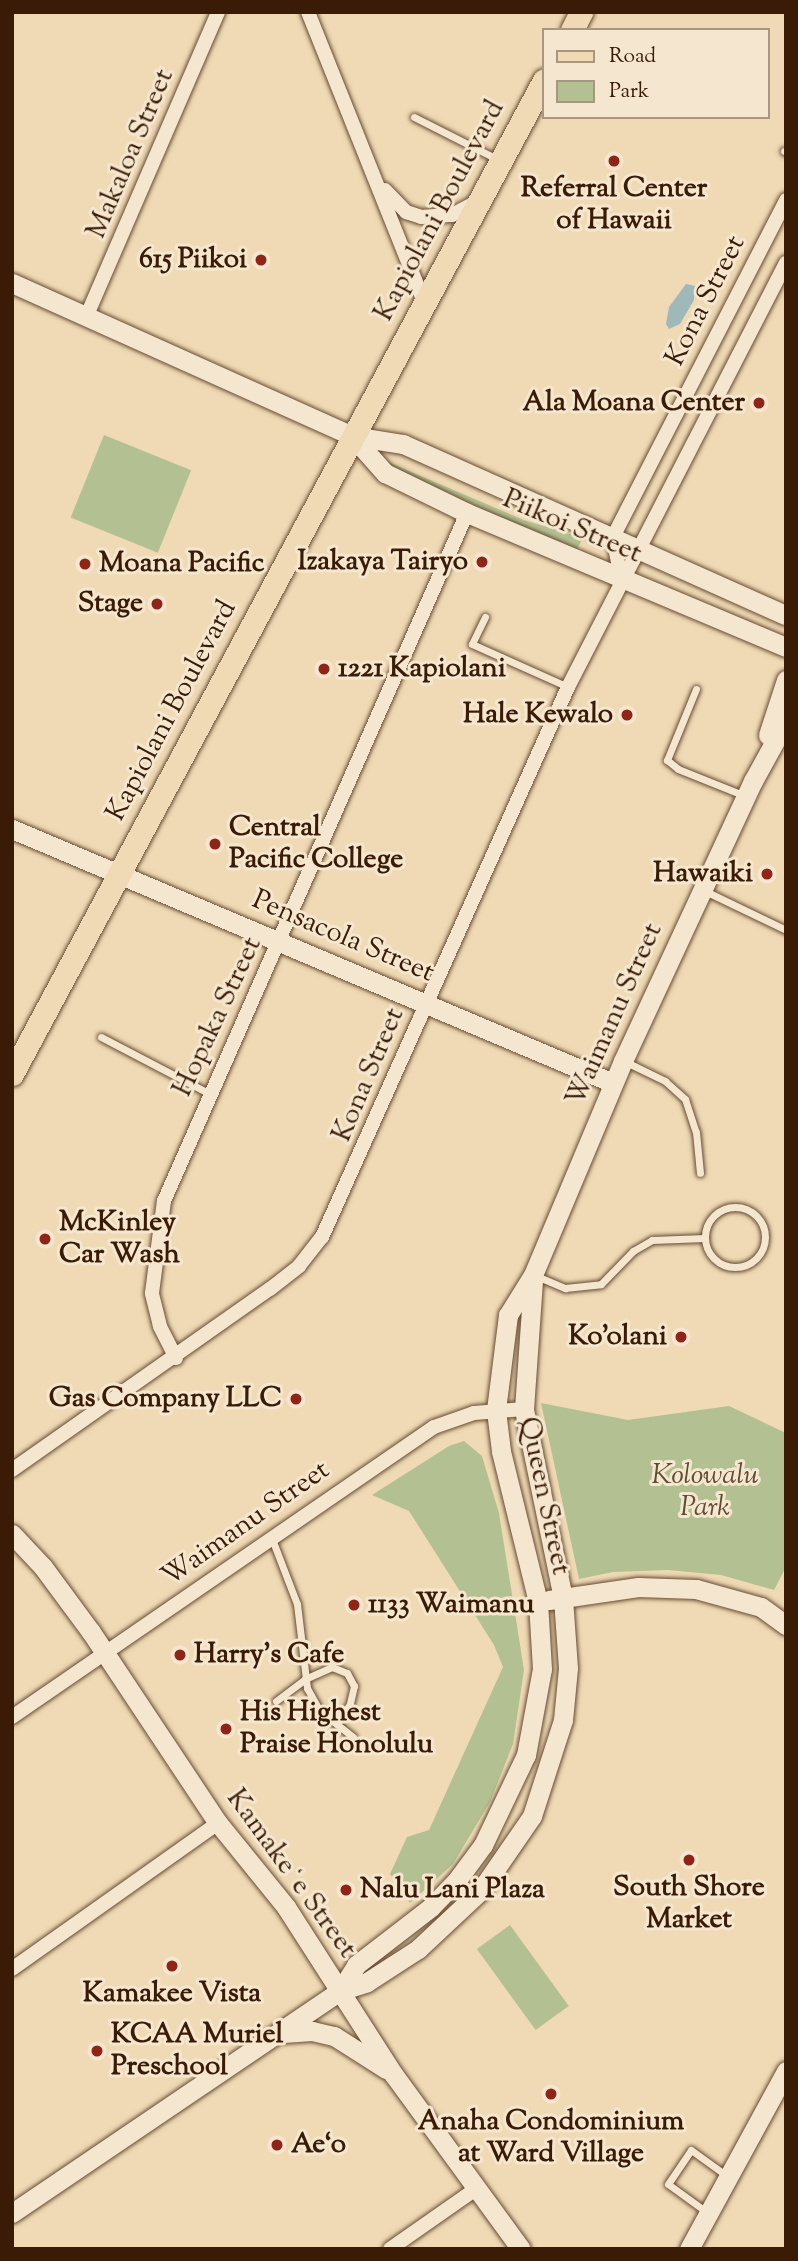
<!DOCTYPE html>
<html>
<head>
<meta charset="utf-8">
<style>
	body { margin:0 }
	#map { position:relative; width:798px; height:2261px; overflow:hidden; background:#efdab5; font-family:"Sorts Mill Goudy",serif }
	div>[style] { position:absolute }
	.green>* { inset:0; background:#b3c192; transform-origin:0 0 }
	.water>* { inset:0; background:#9fb8b9 }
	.roads { filter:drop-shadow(0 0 2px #664b32) drop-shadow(0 0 2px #664b32) }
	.lane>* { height:7px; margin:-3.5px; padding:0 3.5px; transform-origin:3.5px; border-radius:3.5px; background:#f5e7cf }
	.lane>.ring { margin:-3.5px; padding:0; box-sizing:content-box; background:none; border:7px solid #f5e7cf; border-radius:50% }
	.street>* { height:14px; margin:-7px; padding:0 7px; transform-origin:7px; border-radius:7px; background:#f5e7cf }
	.secondary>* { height:19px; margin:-9.5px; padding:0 9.5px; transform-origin:9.5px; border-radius:9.5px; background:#f5e7cf }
	.primary>* { height:23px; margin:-11.5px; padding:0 11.5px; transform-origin:11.5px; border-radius:11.5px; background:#efdab5 }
	.dots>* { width:19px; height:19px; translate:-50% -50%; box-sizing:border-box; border:4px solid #f5e7cf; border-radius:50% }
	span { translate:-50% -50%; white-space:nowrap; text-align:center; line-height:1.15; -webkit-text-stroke:6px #f5e7cf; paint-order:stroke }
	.street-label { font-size:28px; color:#391b06 }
	.poi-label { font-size:28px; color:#391b06; font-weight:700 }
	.right { translate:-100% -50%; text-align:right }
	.left { translate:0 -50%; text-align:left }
	.park-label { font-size:28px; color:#5e4d30; font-style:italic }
	.frame { position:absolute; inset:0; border:14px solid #391b06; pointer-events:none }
	.legend { position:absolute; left:542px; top:28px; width:228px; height:91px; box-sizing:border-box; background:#f5e7cf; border:2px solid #aa957f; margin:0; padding:9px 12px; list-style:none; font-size:21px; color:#391b06 }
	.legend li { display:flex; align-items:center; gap:14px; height:35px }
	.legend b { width:35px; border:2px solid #aa957f }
</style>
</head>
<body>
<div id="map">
	<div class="green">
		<i style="left:104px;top:435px;width:94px;height:89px;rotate:22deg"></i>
		<i style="clip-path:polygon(388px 462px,524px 520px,583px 538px,576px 551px,388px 466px)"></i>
		<i style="clip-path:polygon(541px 1403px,628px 1420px,729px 1406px,786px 1433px,786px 1567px,774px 1590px,721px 1575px,668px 1570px,613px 1572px,579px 1579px)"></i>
		<i style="clip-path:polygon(464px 1441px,482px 1456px,499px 1513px,524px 1670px,513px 1744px,490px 1802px,453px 1864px,410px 1903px,390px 1874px,407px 1837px,429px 1830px,503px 1667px,494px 1645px,409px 1511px,372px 1495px,449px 1446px)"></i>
		<i style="left:510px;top:1925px;width:100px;height:41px;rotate:54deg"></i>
	</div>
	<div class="water">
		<i style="clip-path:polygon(686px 284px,695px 286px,694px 300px,680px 324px,669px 329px,666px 324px,669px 307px)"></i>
	</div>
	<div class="roads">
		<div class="lane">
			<i style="left:414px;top:117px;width:93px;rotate:26.8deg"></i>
			<i style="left:784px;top:151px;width:2px;rotate:27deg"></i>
			<i style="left:485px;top:617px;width:30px;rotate:116deg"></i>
			<i style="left:472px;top:644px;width:105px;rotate:24.1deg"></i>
			<i style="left:696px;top:689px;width:77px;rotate:112.2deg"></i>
			<i style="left:667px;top:760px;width:14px;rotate:39deg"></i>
			<i style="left:678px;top:769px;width:72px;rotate:21.9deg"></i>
			<i style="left:703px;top:890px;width:92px;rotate:25.7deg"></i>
			<i style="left:101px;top:1037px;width:121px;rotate:27.6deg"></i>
			<i style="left:624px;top:1061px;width:46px;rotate:26deg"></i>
			<i style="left:665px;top:1081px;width:27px;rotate:42deg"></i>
			<i style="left:685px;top:1099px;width:35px;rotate:72deg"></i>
			<i style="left:696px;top:1132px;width:41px;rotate:84.4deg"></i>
			<i class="ring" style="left:705px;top:1207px;width:53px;height:53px"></i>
			<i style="left:534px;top:1275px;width:34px;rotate:23deg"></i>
			<i style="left:565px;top:1288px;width:36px;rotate:-6deg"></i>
			<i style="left:601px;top:1284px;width:46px;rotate:-45.9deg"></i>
			<i style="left:633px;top:1251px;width:22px;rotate:-30deg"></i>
			<i style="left:652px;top:1240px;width:53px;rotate:-2.2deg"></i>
			<i style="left:272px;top:1539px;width:70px;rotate:69deg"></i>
			<i style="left:297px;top:1604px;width:85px;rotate:83.2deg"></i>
			<i style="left:307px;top:1688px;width:26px;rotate:61deg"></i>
			<i style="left:320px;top:1711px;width:42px;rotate:38.2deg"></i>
			<i style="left:276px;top:1701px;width:36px;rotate:-37deg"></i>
			<i style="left:305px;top:1679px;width:30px;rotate:-24deg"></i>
			<i style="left:332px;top:1667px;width:16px;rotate:22deg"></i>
			<i style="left:347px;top:1673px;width:15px;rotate:62deg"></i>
			<i style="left:354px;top:1686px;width:18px;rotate:103deg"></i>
			<i style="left:350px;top:1704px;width:24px;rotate:123deg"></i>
			<i style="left:708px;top:2213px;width:49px;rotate:-144.1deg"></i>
			<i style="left:668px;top:2184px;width:41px;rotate:-55.9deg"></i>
			<i style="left:691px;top:2150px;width:44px;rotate:35.8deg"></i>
		</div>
		<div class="street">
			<i style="left:308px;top:12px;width:312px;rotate:68.2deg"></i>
			<i style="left:385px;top:190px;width:30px;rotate:46deg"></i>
			<i style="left:406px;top:212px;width:16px;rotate:18deg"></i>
			<i style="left:421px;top:217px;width:31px;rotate:-4deg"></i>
			<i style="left:452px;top:215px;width:27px;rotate:-28deg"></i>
			<i style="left:87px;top:315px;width:330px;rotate:-66.6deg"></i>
			<i style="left:621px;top:578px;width:42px;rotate:-101deg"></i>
			<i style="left:613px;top:537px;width:379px;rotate:-62.8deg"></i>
			<i style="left:176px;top:1358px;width:36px;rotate:-117deg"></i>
			<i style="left:160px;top:1326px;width:34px;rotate:-104deg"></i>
			<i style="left:152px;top:1293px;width:93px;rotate:-82.6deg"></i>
			<i style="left:164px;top:1201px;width:752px;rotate:-66.23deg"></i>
			<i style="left:12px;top:1470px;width:315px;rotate:-35.1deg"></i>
			<i style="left:270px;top:1289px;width:37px;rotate:-38deg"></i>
			<i style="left:299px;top:1266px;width:37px;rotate:-52deg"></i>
			<i style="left:322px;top:1237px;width:603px;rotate:-65.9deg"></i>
			<i style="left:568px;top:687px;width:477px;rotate:-62.8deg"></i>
			<i style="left:12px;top:1717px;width:512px;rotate:-34.5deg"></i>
			<i style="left:434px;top:1427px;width:42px;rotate:-19.3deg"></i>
			<i style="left:474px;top:1413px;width:50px;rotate:-4.6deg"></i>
			<i style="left:12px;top:1969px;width:252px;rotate:-35.3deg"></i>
			<i style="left:390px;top:2249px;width:106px;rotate:-35deg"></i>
		</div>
		<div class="secondary">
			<i style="left:12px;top:283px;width:373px;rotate:24.2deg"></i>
			<i style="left:352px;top:436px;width:52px;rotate:8.9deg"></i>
			<i style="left:403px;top:444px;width:419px;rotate:24.1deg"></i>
			<i style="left:352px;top:436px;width:50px;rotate:48.3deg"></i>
			<i style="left:385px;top:473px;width:91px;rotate:26deg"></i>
			<i style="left:467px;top:513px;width:346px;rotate:22.8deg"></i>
			<i style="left:768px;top:735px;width:58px;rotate:-71.9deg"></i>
			<i style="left:12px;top:829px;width:652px;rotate:22.91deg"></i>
			<i style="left:12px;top:1534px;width:45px;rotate:46.8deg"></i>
			<i style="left:43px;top:1567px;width:81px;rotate:53.6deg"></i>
			<i style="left:91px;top:1632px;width:229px;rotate:56.4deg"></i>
			<i style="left:218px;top:1823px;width:108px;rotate:51deg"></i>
			<i style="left:286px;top:1907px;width:200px;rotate:57.3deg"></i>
			<i style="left:394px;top:2075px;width:215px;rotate:53.9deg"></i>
			<i style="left:549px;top:1600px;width:90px;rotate:-8.3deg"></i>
			<i style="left:638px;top:1587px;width:58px;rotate:2deg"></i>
			<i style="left:696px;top:1589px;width:67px;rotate:15.5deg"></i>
			<i style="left:761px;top:1607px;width:31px;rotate:36deg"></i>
			<i style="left:340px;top:1991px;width:31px;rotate:-58deg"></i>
			<i style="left:356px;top:1965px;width:95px;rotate:-37.7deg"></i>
			<i style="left:431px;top:1907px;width:37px;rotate:-46deg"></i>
			<i style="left:457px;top:1880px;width:44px;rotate:-53.4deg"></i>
			<i style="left:483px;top:1845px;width:100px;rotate:-64.5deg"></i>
			<i style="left:526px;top:1755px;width:87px;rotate:-79.5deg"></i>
			<i style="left:542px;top:1669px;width:67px;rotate:-93.4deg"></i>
			<i style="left:538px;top:1602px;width:155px;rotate:-103.8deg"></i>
			<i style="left:501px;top:1451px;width:41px;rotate:-97deg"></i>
			<i style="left:496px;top:1410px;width:96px;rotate:-82.8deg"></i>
			<i style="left:508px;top:1315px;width:47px;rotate:-58deg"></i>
			<i style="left:533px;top:1275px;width:232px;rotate:-67.2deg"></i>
			<i style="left:623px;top:1061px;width:309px;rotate:-65.1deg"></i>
			<i style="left:753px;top:781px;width:68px;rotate:-61.2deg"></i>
			<i style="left:283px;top:2033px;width:29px;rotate:-4deg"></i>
			<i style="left:312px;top:2031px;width:23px;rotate:13deg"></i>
			<i style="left:334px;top:2036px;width:62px;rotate:32.4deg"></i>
			<i style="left:12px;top:2213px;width:396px;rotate:-34.1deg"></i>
			<i style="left:340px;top:1991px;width:28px;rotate:-18deg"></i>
			<i style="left:367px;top:1982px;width:61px;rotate:-32.9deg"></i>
			<i style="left:418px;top:1949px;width:86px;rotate:-43.1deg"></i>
			<i style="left:481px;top:1890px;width:90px;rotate:-55.4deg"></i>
			<i style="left:532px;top:1816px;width:101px;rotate:-72.1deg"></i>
			<i style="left:563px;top:1720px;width:52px;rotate:-84.5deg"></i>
			<i style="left:568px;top:1668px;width:70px;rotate:-94.1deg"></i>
			<i style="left:563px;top:1598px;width:193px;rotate:-101.7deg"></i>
			<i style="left:524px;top:1409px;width:129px;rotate:-86deg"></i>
			<i style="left:689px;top:2249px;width:203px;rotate:-61.4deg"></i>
		</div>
		<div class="primary">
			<i style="left:572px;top:30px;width:20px;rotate:-63deg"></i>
			<i style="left:12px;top:1074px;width:1127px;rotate:-61.84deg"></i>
		</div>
	</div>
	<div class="dots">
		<i style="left:614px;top:161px;background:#8f2418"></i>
		<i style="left:261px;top:260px;background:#8f2418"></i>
		<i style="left:759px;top:403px;background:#8f2418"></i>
		<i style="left:482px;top:562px;background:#8f2418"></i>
		<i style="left:85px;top:564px;background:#8f2418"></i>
		<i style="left:157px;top:604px;background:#8f2418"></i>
		<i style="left:324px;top:669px;background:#8f2418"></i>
		<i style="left:627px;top:715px;background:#8f2418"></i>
		<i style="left:215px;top:844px;background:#8f2418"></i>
		<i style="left:767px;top:874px;background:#8f2418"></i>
		<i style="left:45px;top:1239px;background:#8f2418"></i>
		<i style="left:681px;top:1337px;background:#8f2418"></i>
		<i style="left:296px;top:1399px;background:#8f2418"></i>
		<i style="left:354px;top:1605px;background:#8f2418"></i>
		<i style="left:180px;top:1655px;background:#8f2418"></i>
		<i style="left:226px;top:1729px;background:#8f2418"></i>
		<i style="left:689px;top:1860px;background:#8f2418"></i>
		<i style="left:346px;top:1890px;background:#8f2418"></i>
		<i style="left:172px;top:1966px;background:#8f2418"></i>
		<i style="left:97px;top:2051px;background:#8f2418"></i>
		<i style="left:551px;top:2094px;background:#8f2418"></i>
		<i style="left:277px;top:2145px;background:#8f2418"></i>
	</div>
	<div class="street-label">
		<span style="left:131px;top:154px;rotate:-67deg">Makaloa Street</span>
		<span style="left:440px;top:211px;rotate:-62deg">Kapiolani Boulevard</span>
		<span style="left:706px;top:301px;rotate:-63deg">Kona Street</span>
		<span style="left:572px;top:527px;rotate:23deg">Piikoi Street</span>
		<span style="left:172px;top:711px;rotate:-62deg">Kapiolani Boulevard</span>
		<span style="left:343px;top:937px;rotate:23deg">Pensacola Street</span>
		<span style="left:615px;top:1015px;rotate:-66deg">Waimanu Street</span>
		<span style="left:218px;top:1017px;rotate:-65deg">Hopaka Street</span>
		<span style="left:369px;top:1075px;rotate:-67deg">Kona Street</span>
		<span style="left:544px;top:1496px;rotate:78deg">Queen Street</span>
		<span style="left:246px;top:1524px;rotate:-35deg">Waimanu Street</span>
		<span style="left:291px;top:1874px;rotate:54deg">Kamakeʻe Street</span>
	</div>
	<div class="poi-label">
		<span style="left:614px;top:205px">Referral Center<br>of Hawaii</span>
		<span class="right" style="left:247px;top:260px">615 Piikoi</span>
		<span class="right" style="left:745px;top:403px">Ala Moana Center</span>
		<span class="right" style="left:468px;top:562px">Izakaya Tairyo</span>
		<span class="left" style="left:99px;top:564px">Moana Pacific</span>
		<span class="right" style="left:143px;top:604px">Stage</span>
		<span class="left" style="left:338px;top:669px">1221 Kapiolani</span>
		<span class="right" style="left:613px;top:715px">Hale Kewalo</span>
		<span class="left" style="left:229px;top:844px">Central<br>Pacific College</span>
		<span class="right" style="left:753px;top:874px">Hawaiki</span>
		<span class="left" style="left:59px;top:1239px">McKinley<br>Car Wash</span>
		<span class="right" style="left:667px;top:1337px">Ko'olani</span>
		<span class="right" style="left:282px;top:1399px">Gas Company LLC</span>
		<span class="left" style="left:368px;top:1605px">1133 Waimanu</span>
		<span class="left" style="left:194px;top:1655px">Harry’s Cafe</span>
		<span class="left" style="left:240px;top:1729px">His Highest<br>Praise Honolulu</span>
		<span style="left:689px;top:1904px">South Shore<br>Market</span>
		<span class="left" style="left:360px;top:1890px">Nalu Lani Plaza</span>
		<span style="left:172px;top:1994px">Kamakee Vista</span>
		<span class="left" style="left:111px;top:2051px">KCAA Muriel<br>Preschool</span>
		<span style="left:551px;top:2138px">Anaha Condominium<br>at Ward Village</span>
		<span class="left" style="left:291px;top:2145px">Ae‘o</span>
	</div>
	<div class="park-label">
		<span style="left:705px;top:1492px">Kolowalu<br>Park</span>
	</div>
	<div class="frame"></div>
	<ul class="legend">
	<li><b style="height:9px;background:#efdab5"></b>Road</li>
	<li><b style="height:19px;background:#b3c192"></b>Park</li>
	</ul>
</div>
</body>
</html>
